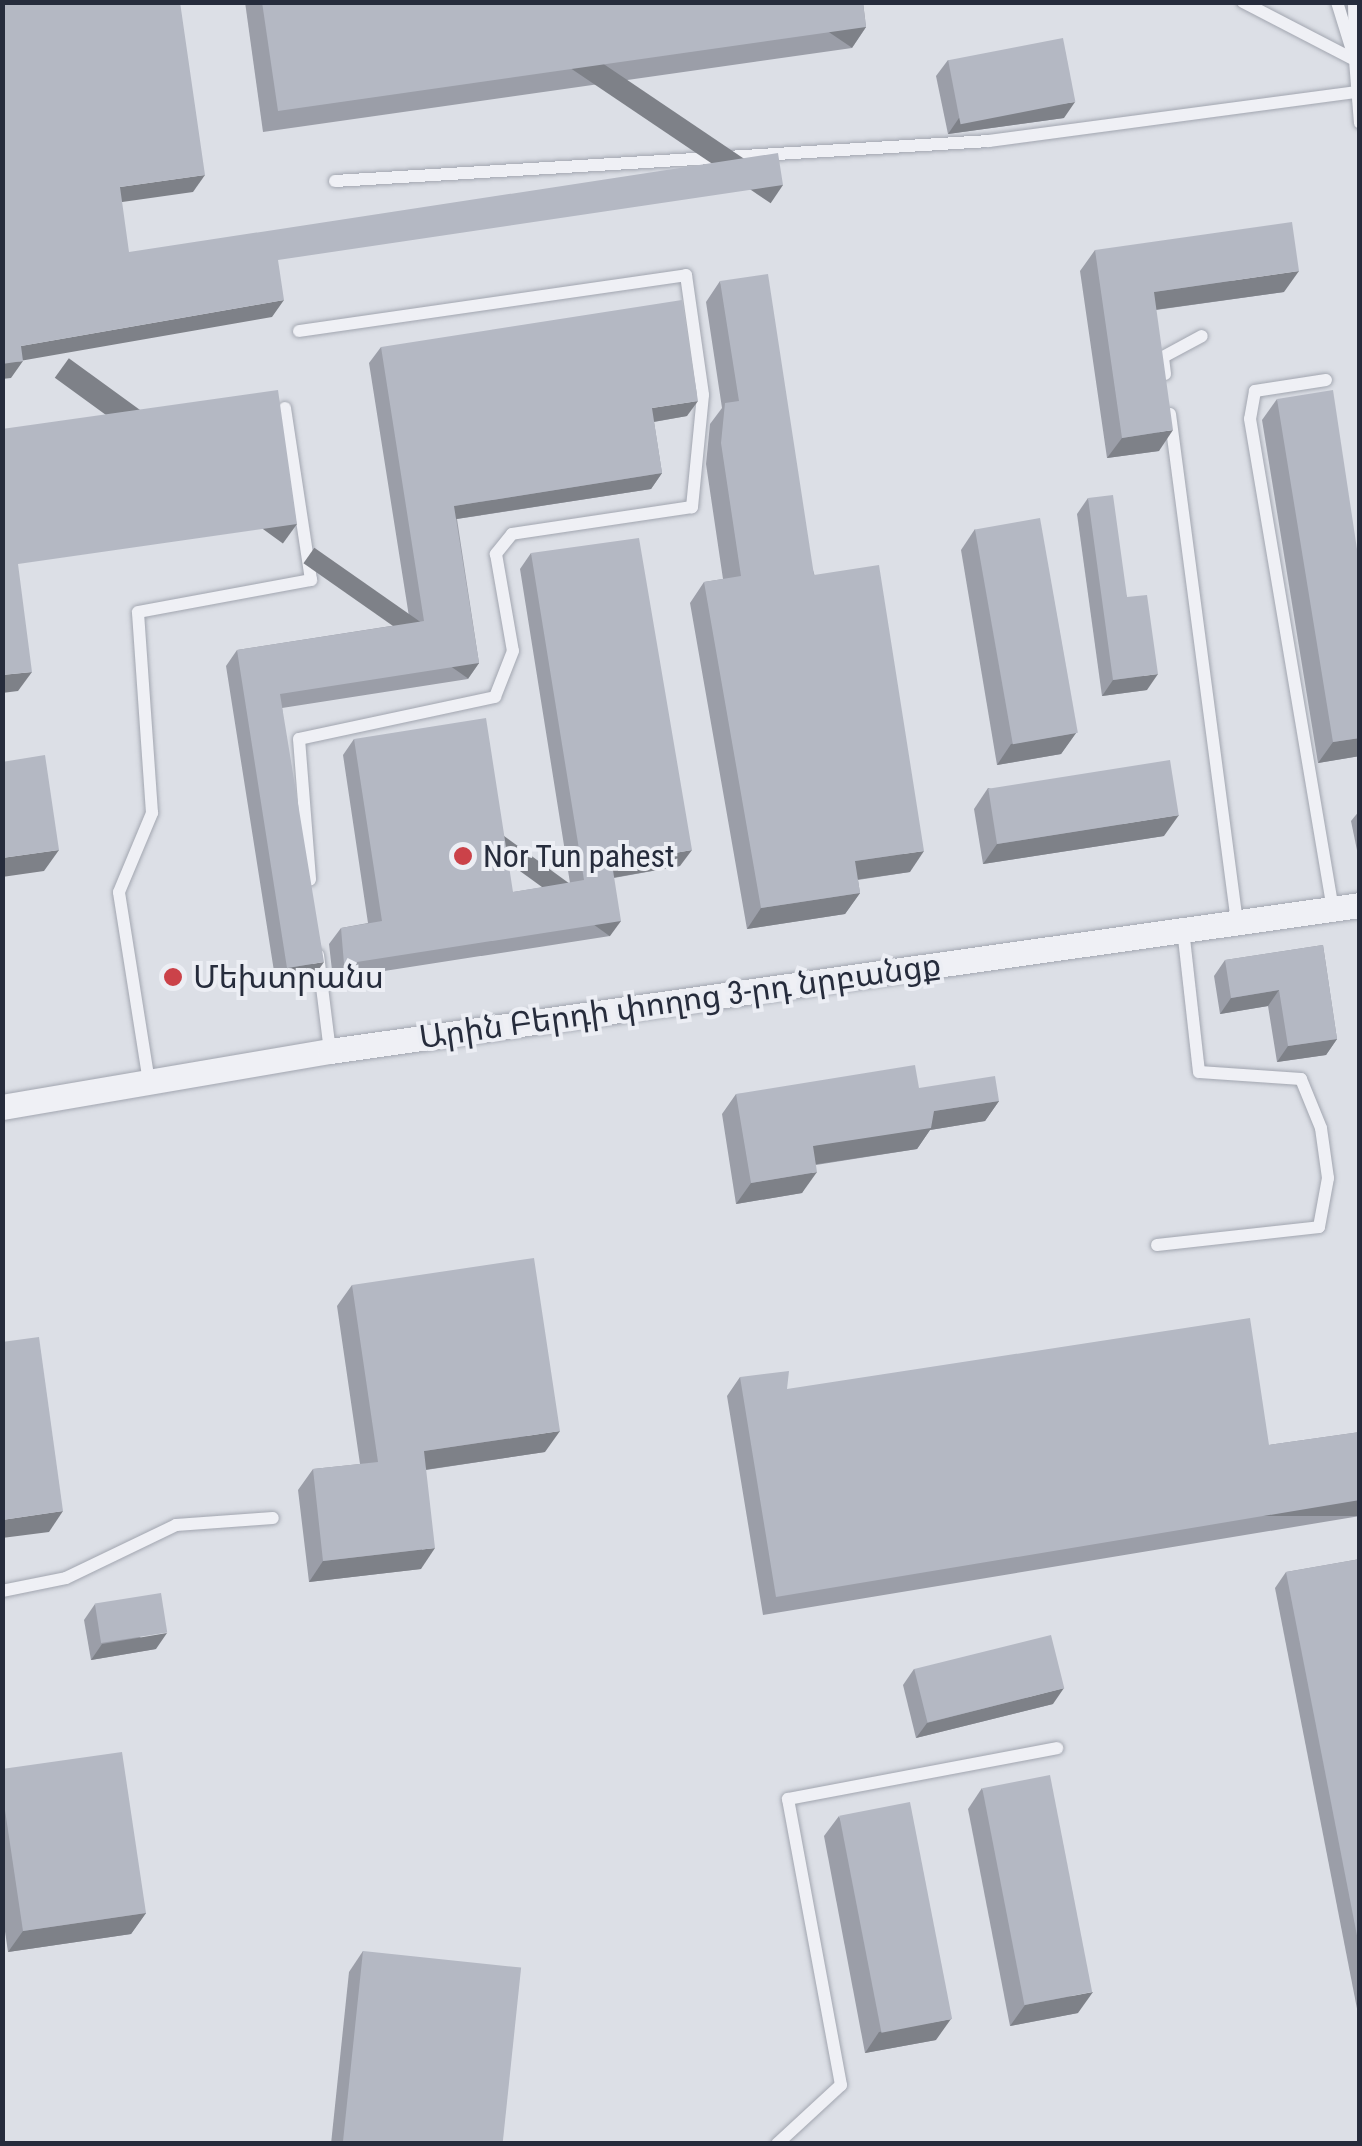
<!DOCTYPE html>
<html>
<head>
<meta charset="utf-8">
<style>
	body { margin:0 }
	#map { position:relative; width:1362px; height:2146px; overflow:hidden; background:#dcdfe6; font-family:"Roboto Condensed","Noto Sans Armenian",sans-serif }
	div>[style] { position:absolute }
	.roads { filter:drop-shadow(0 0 2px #a2a6b0) drop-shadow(0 0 2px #a2a6b0) }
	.service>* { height:12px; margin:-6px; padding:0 6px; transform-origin:6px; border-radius:6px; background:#eff0f5 }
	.minor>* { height:25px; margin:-12.5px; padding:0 12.5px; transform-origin:12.5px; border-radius:12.5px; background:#eff0f5 }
	.wall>* { inset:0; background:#9b9ea8 }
	.shaded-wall>* { inset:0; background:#7e8188; transform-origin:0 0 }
	.building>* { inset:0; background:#b4b8c3; transform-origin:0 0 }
	.dots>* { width:28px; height:28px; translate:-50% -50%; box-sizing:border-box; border:5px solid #eceef4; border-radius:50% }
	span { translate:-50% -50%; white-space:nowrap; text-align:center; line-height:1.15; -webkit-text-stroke:8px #eceef4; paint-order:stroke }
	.poi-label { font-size:32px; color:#262c3c }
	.left { translate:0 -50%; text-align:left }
	.street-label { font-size:32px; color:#262c3c }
	.frame { position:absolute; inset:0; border:5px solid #262c3c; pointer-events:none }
</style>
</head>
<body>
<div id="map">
	<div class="roads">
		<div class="service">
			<i style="left:1243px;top:2px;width:126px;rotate:27.4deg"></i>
			<i style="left:1355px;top:60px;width:63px;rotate:85.5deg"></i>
			<i style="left:1337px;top:2px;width:61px;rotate:72.8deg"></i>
			<i style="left:1355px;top:60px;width:58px;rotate:-91deg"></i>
			<i style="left:335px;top:181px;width:655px;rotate:-3.5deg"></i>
			<i style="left:989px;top:141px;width:371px;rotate:-7.6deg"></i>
			<i style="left:299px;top:331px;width:391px;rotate:-8.2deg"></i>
			<i style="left:686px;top:275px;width:121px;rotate:81.9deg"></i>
			<i style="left:703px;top:395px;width:113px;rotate:95.6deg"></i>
			<i style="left:692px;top:507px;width:182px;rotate:171.5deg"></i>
			<i style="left:512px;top:534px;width:26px;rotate:129deg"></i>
			<i style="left:496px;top:554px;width:98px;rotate:80.1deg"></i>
			<i style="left:513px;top:651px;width:49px;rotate:111.4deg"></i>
			<i style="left:495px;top:697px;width:200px;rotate:167.9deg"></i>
			<i style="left:299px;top:739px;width:141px;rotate:85.5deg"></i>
			<i style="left:1165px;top:374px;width:17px;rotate:-97deg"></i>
			<i style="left:1163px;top:357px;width:44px;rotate:-28.3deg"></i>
			<i style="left:1326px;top:380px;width:72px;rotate:171.2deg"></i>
			<i style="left:1255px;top:391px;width:28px;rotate:100deg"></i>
			<i style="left:1250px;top:419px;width:498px;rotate:80.4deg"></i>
			<i style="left:1170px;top:414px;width:512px;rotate:82.49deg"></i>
			<i style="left:318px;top:955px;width:97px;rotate:82.9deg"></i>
			<i style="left:149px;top:1082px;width:192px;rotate:-99deg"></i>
			<i style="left:119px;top:892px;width:86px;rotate:-67.3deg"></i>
			<i style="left:152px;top:813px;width:201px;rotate:-94deg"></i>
			<i style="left:138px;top:612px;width:176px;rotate:-10.5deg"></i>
			<i style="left:311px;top:580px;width:174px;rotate:-98.6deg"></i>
			<i style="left:1157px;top:1245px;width:163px;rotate:-6.3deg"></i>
			<i style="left:1319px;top:1227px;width:50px;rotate:-79.6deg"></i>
			<i style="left:1328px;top:1178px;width:50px;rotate:-98deg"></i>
			<i style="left:1321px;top:1128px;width:53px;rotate:-112.2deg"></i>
			<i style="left:1301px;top:1079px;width:102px;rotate:-176.1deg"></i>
			<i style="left:1199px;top:1072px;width:143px;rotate:-96.4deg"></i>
			<i style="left:2px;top:1591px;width:65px;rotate:-11.5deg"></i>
			<i style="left:66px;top:1578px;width:122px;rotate:-25.7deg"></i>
			<i style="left:176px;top:1525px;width:97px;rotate:-4.1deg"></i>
			<i style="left:777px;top:2144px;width:87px;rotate:-42.7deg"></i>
			<i style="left:841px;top:2085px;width:291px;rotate:-100.5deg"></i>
			<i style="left:788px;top:1799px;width:274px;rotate:-10.7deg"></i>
		</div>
		<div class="minor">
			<i style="left:2px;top:1107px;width:333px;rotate:-9.7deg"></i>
			<i style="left:330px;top:1051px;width:1040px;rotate:-8.07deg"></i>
		</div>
	</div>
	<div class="wall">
		<i style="clip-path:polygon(245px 2px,863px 2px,866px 27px,852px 48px,263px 132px)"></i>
		<i style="clip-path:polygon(948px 60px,1064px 118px,948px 134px,936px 76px)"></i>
		<i style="clip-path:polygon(1095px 250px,1284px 292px,1156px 310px,1159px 451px,1107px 458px,1080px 271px)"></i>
		<i style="clip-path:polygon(720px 281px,910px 872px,858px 880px,860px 893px,845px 914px,747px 929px,690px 603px,704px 582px,723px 579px,706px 464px,710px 424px,722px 408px,706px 302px)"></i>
		<i style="clip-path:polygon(381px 347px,687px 416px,654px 422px,662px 473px,651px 489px,457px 519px,479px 663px,468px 679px,282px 708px,313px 978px,276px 984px,226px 666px,237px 650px,410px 623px,369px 363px)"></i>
		<i style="clip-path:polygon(1277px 399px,1360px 569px,1360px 756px,1318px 763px,1262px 420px)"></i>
		<i style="clip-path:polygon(1088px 498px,1127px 597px,1147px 690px,1102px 696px,1077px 514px)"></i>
		<i style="clip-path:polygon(975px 529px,1076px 733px,1061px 754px,997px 765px,961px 550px)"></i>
		<i style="clip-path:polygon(531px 553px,680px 866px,614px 878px,610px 936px,333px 979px,329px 944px,341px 928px,368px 923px,343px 755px,354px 739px,513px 892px,570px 883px,520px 569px)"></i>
		<i style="clip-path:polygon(988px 788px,1164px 836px,983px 864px,974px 809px)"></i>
		<i style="clip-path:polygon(1360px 810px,1360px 860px,1359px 860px,1351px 821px)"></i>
		<i style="clip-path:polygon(1323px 945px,1337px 1039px,1326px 1055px,1277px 1062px,1268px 1006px,1220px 1014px,1214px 976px,1225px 960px)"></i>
		<i style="clip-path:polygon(919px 1088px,999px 1101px,985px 1121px,930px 1130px,917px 1149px,816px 1165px,802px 1193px,736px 1204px,722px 1114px,736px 1094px)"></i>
		<i style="clip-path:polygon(352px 1285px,545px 1452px,426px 1470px,421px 1569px,309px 1582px,298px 1490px,313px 1469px,360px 1464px,337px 1306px)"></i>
		<i style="clip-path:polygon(740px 1377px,787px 1389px,1269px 1445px,1360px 1432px,1360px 1516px,763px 1615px,727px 1396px)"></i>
		<i style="clip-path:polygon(1360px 1559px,1360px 2024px,1275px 1588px,1286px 1572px)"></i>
		<i style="clip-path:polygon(95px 1604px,156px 1649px,91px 1660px,84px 1620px)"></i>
		<i style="clip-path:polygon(914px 1669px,1053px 1704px,916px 1738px,903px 1685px)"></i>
		<i style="clip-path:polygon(2px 1769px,146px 1913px,131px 1934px,8px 1952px,2px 1911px)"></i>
		<i style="clip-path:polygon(982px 1788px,1078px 2013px,1010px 2026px,968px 1809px)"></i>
		<i style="clip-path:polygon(839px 1816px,936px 2040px,865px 2053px,824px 1836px)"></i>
		<i style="clip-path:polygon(363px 1951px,503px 2144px,331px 2144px,349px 1972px)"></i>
	</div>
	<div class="shaded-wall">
		<i style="left:866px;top:27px;width:25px;height:594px;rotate:124deg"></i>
		<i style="clip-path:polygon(1075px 102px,1064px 118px,948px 134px,959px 118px)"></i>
		<i style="clip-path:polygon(205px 175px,193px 192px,108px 204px,120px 187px)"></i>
		<i style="left:783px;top:185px;width:22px;height:511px;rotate:124deg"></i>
		<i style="clip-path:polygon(1299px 271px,1284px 292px,1139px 312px,1154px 292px)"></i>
		<i style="clip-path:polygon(284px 300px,272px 317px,14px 362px,23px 361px,11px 378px,2px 379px,2px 364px,21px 346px)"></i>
		<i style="clip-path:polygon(698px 401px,687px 416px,641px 424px,652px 408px)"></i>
		<i style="clip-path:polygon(1173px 430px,1159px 451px,1107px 458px,1122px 438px)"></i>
		<i style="clip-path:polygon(662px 473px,651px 489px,443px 521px,454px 506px)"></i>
		<i style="left:297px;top:524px;width:24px;height:282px;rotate:126deg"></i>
		<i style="left:479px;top:663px;width:19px;height:201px;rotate:125deg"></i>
		<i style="clip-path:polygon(32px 672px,18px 691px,2px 693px,2px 675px)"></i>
		<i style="clip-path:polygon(1158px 674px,1147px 690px,1102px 696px,1113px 680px)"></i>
		<i style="clip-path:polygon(1076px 733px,1061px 754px,997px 765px,1011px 744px)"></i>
		<i style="clip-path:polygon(1360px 738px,1360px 756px,1318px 763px,1333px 742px)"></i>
		<i style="clip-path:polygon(1179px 815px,1164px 836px,983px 864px,997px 844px)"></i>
		<i style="clip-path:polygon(59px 850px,44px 871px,2px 877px,2px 858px)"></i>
		<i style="clip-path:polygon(692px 850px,680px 866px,600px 880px,612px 864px)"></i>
		<i style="clip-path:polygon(924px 851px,910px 872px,840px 882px,855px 861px)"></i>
		<i style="clip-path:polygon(860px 893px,845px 914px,747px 929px,761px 908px)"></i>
		<i style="left:621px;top:921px;width:19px;height:280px;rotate:126deg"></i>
		<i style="clip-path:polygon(324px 962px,313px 978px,276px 984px,287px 968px)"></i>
		<i style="clip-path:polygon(1279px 990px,1268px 1006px,1220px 1014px,1231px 998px)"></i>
		<i style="clip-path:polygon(1337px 1039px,1326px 1055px,1277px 1062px,1288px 1046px)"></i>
		<i style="clip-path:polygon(999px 1101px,985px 1121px,930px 1130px,917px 1149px,798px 1167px,813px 1146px,934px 1111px)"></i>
		<i style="clip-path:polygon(817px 1172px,802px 1193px,736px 1204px,751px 1183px)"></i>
		<i style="clip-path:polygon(560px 1431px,545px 1452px,410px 1472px,424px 1451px)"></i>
		<i style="left:1360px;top:1500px;width:16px;height:592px;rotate:90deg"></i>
		<i style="clip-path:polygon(63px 1511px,49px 1532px,2px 1538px,2px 1520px)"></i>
		<i style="clip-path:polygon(435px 1548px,421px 1569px,309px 1582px,323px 1561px)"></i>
		<i style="clip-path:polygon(167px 1633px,156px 1649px,91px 1660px,102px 1644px)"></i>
		<i style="clip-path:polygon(1064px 1688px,1053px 1704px,916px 1738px,927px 1723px)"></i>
		<i style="clip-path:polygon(146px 1913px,131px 1934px,8px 1952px,23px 1931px)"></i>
		<i style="clip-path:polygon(1093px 1992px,1078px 2013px,1010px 2026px,1025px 2005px)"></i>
		<i style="clip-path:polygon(951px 2019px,936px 2040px,865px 2053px,879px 2032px)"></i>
	</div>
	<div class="building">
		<i style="clip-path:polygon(2px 2px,180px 2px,205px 175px,120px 187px,129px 252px,778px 153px,783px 185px,278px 260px,284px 300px,21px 346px,23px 361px,2px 364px)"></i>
		<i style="clip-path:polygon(262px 2px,863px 2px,866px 27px,278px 111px)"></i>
		<i style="left:1063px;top:38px;width:65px;height:117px;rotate:79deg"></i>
		<i style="clip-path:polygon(1292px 222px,1299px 271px,1154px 292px,1173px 430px,1122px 438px,1095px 250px)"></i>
		<i style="clip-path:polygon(768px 274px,814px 575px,879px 565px,924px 851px,855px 861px,860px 893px,761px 908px,704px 582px,741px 576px,721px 443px,725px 403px,739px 401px,720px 281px)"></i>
		<i style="clip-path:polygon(682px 300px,698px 401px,652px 408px,662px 473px,454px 506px,479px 663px,280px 694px,324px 962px,287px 968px,237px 650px,424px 621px,381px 347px)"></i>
		<i style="clip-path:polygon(278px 390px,297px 524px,18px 564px,32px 672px,2px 675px,2px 429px)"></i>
		<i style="clip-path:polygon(1333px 390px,1360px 569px,1360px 738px,1333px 742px,1277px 399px)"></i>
		<i style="clip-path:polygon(1113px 495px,1127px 597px,1147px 595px,1158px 674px,1113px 680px,1088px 498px)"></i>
		<i style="left:1040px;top:518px;width:218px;height:66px;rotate:80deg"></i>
		<i style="clip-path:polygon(639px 538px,692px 850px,612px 864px,621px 921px,344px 964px,341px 928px,382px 921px,354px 739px,486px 718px,513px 892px,584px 880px,531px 553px)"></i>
		<i style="clip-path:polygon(45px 755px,59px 850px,2px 858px,2px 762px)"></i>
		<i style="left:1170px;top:760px;width:56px;height:184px;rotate:81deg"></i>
		<i style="clip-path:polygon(1323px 945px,1337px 1039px,1288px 1046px,1279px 990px,1231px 998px,1225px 960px)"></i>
		<i style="clip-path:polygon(915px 1065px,919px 1088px,995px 1076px,999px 1101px,934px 1111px,931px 1128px,813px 1146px,817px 1172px,751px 1183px,736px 1094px)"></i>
		<i style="clip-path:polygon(534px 1258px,560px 1431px,424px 1451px,435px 1548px,323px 1561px,313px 1469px,378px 1462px,352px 1285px)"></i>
		<i style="clip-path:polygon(1250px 1318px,1269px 1445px,1360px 1432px,1360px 1500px,776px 1597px,740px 1377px,789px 1371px,787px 1389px)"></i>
		<i style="clip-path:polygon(39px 1337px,63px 1511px,2px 1520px,2px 1342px)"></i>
		<i style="clip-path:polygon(1360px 1559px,1360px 1951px,1286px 1572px)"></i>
		<i style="left:161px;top:1593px;width:40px;height:67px;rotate:81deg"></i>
		<i style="left:1051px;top:1635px;width:55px;height:141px;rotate:76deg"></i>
		<i style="clip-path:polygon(122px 1752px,146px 1913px,23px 1931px,2px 1790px,2px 1769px)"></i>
		<i style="left:1050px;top:1775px;width:221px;height:69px;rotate:79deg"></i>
		<i style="left:910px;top:1802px;width:221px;height:72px;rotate:79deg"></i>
		<i style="left:363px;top:1951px;width:159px;height:194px;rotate:6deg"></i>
	</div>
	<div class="dots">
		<i style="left:463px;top:856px;background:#cb4249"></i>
		<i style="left:173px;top:977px;background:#cb4249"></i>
	</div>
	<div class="poi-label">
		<span class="left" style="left:483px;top:856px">Nor Tun pahest</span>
		<span class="left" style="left:193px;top:977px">Մեխտրանս</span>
	</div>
	<div class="street-label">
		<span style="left:680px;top:1001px;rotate:-8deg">Արին Բերդի փողոց 3-րդ նրբանցք</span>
	</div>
	<div class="frame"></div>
</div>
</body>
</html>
